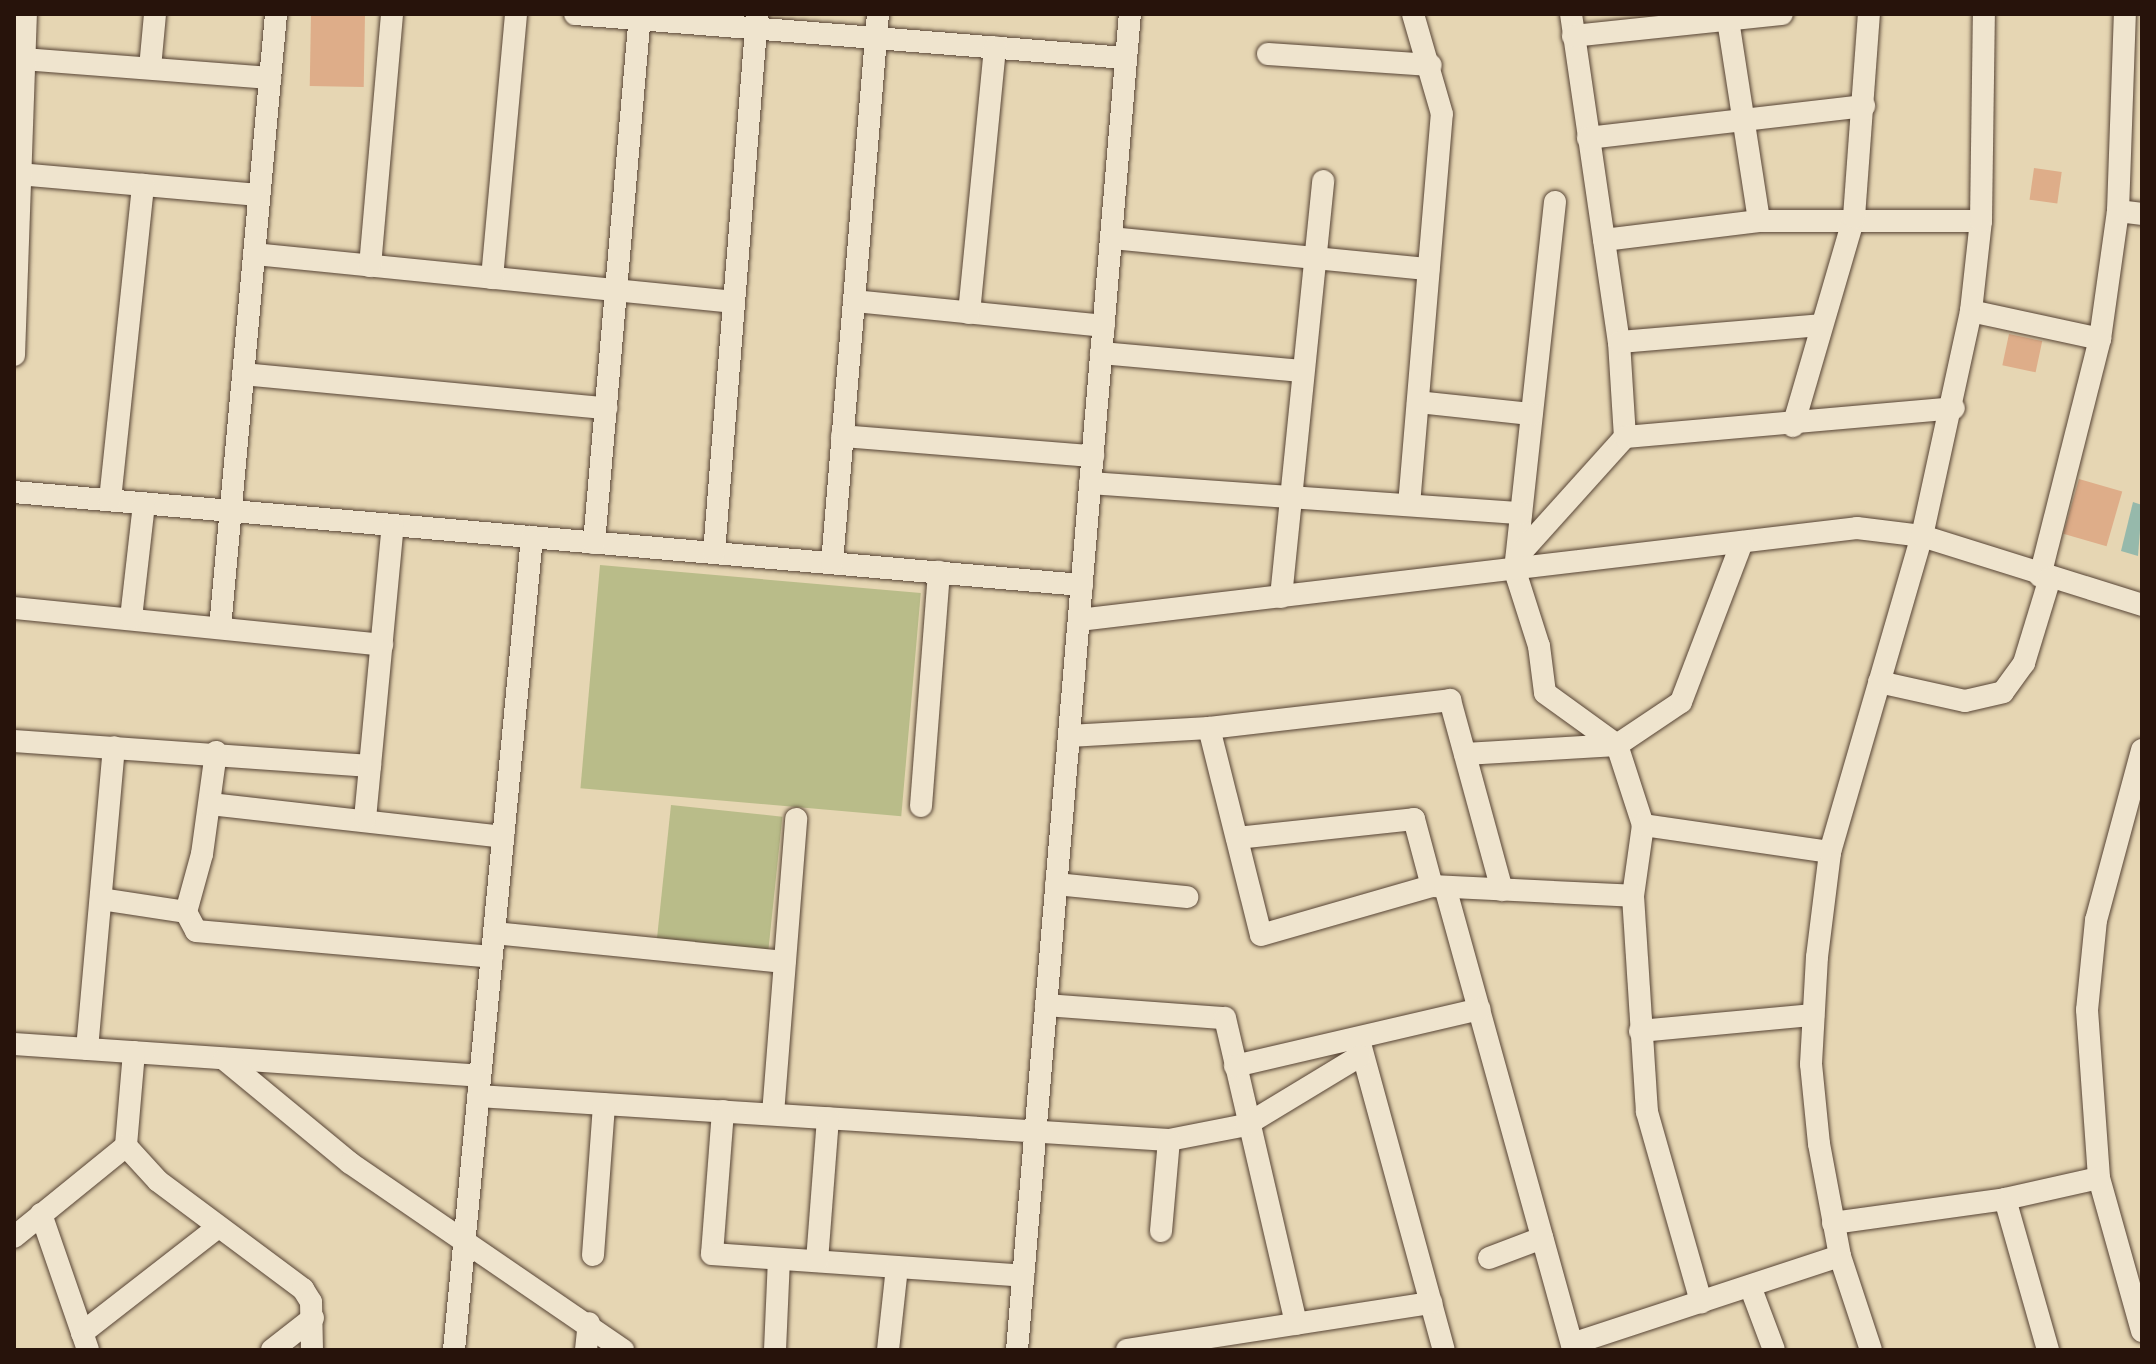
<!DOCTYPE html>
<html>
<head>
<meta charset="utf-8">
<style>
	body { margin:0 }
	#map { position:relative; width:2156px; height:1364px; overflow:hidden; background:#e6d6b3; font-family:"IM FELL DW Pica",serif }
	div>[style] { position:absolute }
	.green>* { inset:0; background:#b9bc89; transform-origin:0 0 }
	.water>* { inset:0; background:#96b9ab }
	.building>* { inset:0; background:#dead89; transform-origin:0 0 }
	.roads { filter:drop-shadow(0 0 2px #574435) drop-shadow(0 0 2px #574435) }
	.minor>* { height:22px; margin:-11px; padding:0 11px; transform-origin:11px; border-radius:11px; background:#efe4ce }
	span { translate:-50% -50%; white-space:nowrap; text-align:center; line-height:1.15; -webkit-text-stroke:8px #efe4ce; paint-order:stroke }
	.frame { position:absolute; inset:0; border:16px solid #27130b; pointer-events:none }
</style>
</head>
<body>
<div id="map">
	<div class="green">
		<i style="left:600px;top:565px;width:322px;height:224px;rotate:5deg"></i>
		<i style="left:671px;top:805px;width:112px;height:134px;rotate:6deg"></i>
	</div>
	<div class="water">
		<i style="clip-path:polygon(2133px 502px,2142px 505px,2138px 556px,2121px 551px)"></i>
	</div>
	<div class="building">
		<i style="left:311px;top:14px;width:54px;height:72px;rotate:1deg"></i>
		<i style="left:2034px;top:168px;width:28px;height:32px;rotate:8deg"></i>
		<i style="left:2009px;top:334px;width:34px;height:32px;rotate:12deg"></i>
		<i style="left:2079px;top:479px;width:45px;height:57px;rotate:16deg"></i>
	</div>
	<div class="roads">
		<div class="minor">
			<i style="left:575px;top:14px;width:553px;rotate:4.57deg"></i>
			<i style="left:1571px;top:14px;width:331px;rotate:81.7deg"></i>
			<i style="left:1619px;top:342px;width:95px;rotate:86.4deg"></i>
			<i style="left:1728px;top:20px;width:203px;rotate:81.2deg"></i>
			<i style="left:1573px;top:36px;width:210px;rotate:-6deg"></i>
			<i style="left:1268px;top:54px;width:163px;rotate:3.9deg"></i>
			<i style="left:23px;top:59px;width:248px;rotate:4.4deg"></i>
			<i style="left:150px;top:68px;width:54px;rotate:-84.7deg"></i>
			<i style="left:1588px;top:138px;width:278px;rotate:-6.6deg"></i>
			<i style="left:18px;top:174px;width:242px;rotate:5deg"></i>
			<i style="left:1555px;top:202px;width:371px;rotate:96.2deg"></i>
			<i style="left:1515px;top:571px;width:79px;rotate:72.3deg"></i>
			<i style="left:1539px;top:646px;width:47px;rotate:82.7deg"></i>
			<i style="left:1545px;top:693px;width:89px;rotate:35.8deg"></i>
			<i style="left:1617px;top:745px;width:84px;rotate:72deg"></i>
			<i style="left:1643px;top:825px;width:72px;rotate:98deg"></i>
			<i style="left:1633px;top:896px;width:216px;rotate:86.3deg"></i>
			<i style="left:1647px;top:1112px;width:198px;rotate:74.1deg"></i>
			<i style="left:2118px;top:211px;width:24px;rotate:7deg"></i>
			<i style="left:1111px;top:238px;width:319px;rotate:5.6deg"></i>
			<i style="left:1604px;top:240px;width:156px;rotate:-7deg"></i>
			<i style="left:1759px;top:221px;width:222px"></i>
			<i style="left:254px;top:254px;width:482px;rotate:5.7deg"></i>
			<i style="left:370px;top:266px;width:253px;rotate:-85deg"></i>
			<i style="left:492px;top:278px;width:265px;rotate:-84.8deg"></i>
			<i style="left:854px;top:301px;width:251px;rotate:5.7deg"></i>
			<i style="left:1971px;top:311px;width:132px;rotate:12.2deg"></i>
			<i style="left:969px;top:313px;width:267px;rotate:-84.4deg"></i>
			<i style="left:1619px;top:342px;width:203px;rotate:-4.8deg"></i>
			<i style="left:1101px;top:353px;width:202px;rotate:5.1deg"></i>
			<i style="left:14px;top:355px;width:341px;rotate:-88deg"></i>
			<i style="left:243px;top:374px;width:365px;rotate:5.4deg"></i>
			<i style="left:1418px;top:402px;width:114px;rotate:6.1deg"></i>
			<i style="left:1793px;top:426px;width:218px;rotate:-73.7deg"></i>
			<i style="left:1854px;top:217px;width:204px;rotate:-85.8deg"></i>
			<i style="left:842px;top:436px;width:252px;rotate:4.6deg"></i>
			<i style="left:1090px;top:483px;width:432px;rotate:4deg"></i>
			<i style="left:14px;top:492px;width:1072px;rotate:4.98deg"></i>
			<i style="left:110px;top:500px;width:317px;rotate:-84deg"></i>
			<i style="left:1409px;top:505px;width:392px;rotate:-85.2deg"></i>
			<i style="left:1442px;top:114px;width:104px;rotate:-106.2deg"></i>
			<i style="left:594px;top:543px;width:531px;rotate:-85.03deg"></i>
			<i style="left:714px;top:553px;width:539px;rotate:-85.42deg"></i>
			<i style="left:1517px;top:557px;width:161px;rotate:-48deg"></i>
			<i style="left:1625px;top:437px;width:330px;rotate:-5deg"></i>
			<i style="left:832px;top:563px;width:551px;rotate:-85.21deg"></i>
			<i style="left:2040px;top:576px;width:244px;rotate:-75.8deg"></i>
			<i style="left:2100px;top:339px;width:129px;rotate:-82deg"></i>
			<i style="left:2118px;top:211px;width:197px;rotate:-88deg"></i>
			<i style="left:1281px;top:597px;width:418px;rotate:-84.2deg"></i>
			<i style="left:14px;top:608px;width:370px;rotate:5.7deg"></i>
			<i style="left:131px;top:618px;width:115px;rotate:-83.5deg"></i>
			<i style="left:1079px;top:620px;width:783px;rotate:-6.74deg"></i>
			<i style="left:1857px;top:528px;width:65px;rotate:7deg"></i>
			<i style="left:1922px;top:536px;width:231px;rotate:17.4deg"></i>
			<i style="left:220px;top:628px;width:617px;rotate:-84.79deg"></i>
			<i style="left:1879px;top:682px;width:88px;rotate:12.5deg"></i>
			<i style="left:1965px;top:701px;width:39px;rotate:-13deg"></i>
			<i style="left:2003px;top:692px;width:36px;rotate:-54deg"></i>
			<i style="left:2024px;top:663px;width:89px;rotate:-73deg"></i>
			<i style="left:1209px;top:728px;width:213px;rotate:75.9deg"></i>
			<i style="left:1261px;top:935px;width:178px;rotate:-16deg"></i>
			<i style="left:1432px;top:886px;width:201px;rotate:2.8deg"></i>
			<i style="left:1069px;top:736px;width:140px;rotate:-3.3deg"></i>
			<i style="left:1209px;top:728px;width:243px;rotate:-6.6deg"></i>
			<i style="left:1450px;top:700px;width:197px;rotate:74.7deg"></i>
			<i style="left:14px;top:741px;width:357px;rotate:4deg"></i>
			<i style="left:2142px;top:750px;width:176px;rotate:105.1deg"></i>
			<i style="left:2096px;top:920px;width:90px;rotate:95.7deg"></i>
			<i style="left:2087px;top:1010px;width:168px;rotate:85.9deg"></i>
			<i style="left:2099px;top:1178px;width:159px;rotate:74.3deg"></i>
			<i style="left:216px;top:752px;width:103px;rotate:97.8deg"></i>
			<i style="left:202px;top:854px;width:60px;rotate:105.4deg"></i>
			<i style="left:186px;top:912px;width:21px;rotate:62deg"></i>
			<i style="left:196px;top:931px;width:297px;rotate:5deg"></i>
			<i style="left:1465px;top:754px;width:152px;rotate:-3.4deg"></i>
			<i style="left:1617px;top:745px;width:77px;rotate:-33.9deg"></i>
			<i style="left:1681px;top:702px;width:171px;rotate:-69.1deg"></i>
			<i style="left:210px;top:804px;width:295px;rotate:6.4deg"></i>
			<i style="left:921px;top:806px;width:235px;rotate:-85.6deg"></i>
			<i style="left:365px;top:819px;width:295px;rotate:-84.6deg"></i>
			<i style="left:1643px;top:825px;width:189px;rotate:8.2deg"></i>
			<i style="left:1237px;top:838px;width:178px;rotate:-6.1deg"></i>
			<i style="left:1414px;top:819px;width:69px;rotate:75deg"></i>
			<i style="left:1056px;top:884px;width:132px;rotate:5.7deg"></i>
			<i style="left:1445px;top:887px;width:480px;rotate:74.5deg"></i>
			<i style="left:101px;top:899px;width:86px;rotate:8.7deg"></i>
			<i style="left:494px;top:933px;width:292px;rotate:5.7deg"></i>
			<i style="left:1046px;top:1005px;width:179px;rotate:4.2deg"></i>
			<i style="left:1225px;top:1018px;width:314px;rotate:76.9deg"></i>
			<i style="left:1640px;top:1031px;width:174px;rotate:-5.3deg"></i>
			<i style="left:1359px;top:1040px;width:321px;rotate:74.7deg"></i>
			<i style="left:14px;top:1044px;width:467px;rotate:3.9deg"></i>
			<i style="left:87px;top:1049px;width:303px;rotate:-84.9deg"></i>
			<i style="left:134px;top:1052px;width:94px;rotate:94.9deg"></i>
			<i style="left:126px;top:1146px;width:47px;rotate:47.6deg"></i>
			<i style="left:158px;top:1181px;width:181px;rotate:36.7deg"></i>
			<i style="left:303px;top:1289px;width:15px;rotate:58deg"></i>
			<i style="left:311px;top:1302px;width:48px;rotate:88.8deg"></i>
			<i style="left:224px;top:1059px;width:163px;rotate:39.5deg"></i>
			<i style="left:350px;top:1163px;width:331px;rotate:34.4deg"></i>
			<i style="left:1235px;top:1066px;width:251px;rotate:-13.1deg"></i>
			<i style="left:478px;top:1096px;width:692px;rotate:3.64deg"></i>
			<i style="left:1169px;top:1140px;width:78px;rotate:-11deg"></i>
			<i style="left:1246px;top:1125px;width:133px;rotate:-31.2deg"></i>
			<i style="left:723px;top:1111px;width:143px;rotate:94.4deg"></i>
			<i style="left:712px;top:1254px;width:312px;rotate:4deg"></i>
			<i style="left:773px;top:1114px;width:296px;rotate:-85.5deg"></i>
			<i style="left:2005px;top:1199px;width:157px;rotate:74.1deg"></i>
			<i style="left:41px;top:1214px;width:144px;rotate:70.9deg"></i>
			<i style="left:1833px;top:1223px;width:174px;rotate:-7.9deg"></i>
			<i style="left:2005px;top:1199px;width:96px;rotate:-12.6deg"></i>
			<i style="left:1161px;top:1231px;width:91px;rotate:-85deg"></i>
			<i style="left:14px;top:1237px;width:144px;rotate:-39.1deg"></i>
			<i style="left:593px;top:1255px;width:151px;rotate:-85.8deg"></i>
			<i style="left:1489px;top:1258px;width:57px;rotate:-20.7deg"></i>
			<i style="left:817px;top:1261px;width:143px;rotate:-85.6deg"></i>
			<i style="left:1750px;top:1286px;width:68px;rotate:69.4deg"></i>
			<i style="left:82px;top:1333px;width:172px;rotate:-37.9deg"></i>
			<i style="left:1572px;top:1344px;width:282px;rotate:-18.2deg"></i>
			<i style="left:272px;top:1350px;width:52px;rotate:-38deg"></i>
			<i style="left:454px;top:1350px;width:817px;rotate:-84.52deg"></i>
			<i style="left:586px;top:1350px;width:27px;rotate:-84deg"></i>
			<i style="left:775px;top:1350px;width:91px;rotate:-87.5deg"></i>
			<i style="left:888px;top:1350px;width:83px;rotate:-83.8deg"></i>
			<i style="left:1017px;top:1350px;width:1341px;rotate:-85.17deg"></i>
			<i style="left:1127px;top:1350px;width:308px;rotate:-8.8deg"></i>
			<i style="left:1871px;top:1350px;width:99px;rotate:-108.3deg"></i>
			<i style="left:1840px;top:1256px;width:114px;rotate:-100.6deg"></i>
			<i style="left:1819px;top:1144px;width:80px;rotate:-95.7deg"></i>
			<i style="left:1811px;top:1064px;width:107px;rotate:-86.8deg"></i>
			<i style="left:1817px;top:957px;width:106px;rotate:-82.9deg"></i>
			<i style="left:1830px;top:852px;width:329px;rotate:-73.8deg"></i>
			<i style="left:1922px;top:536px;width:230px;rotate:-77.7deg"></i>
			<i style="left:1971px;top:311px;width:91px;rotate:-83.7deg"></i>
			<i style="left:1981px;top:221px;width:207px;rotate:-89.2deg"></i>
		</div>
	</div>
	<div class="frame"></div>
</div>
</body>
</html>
